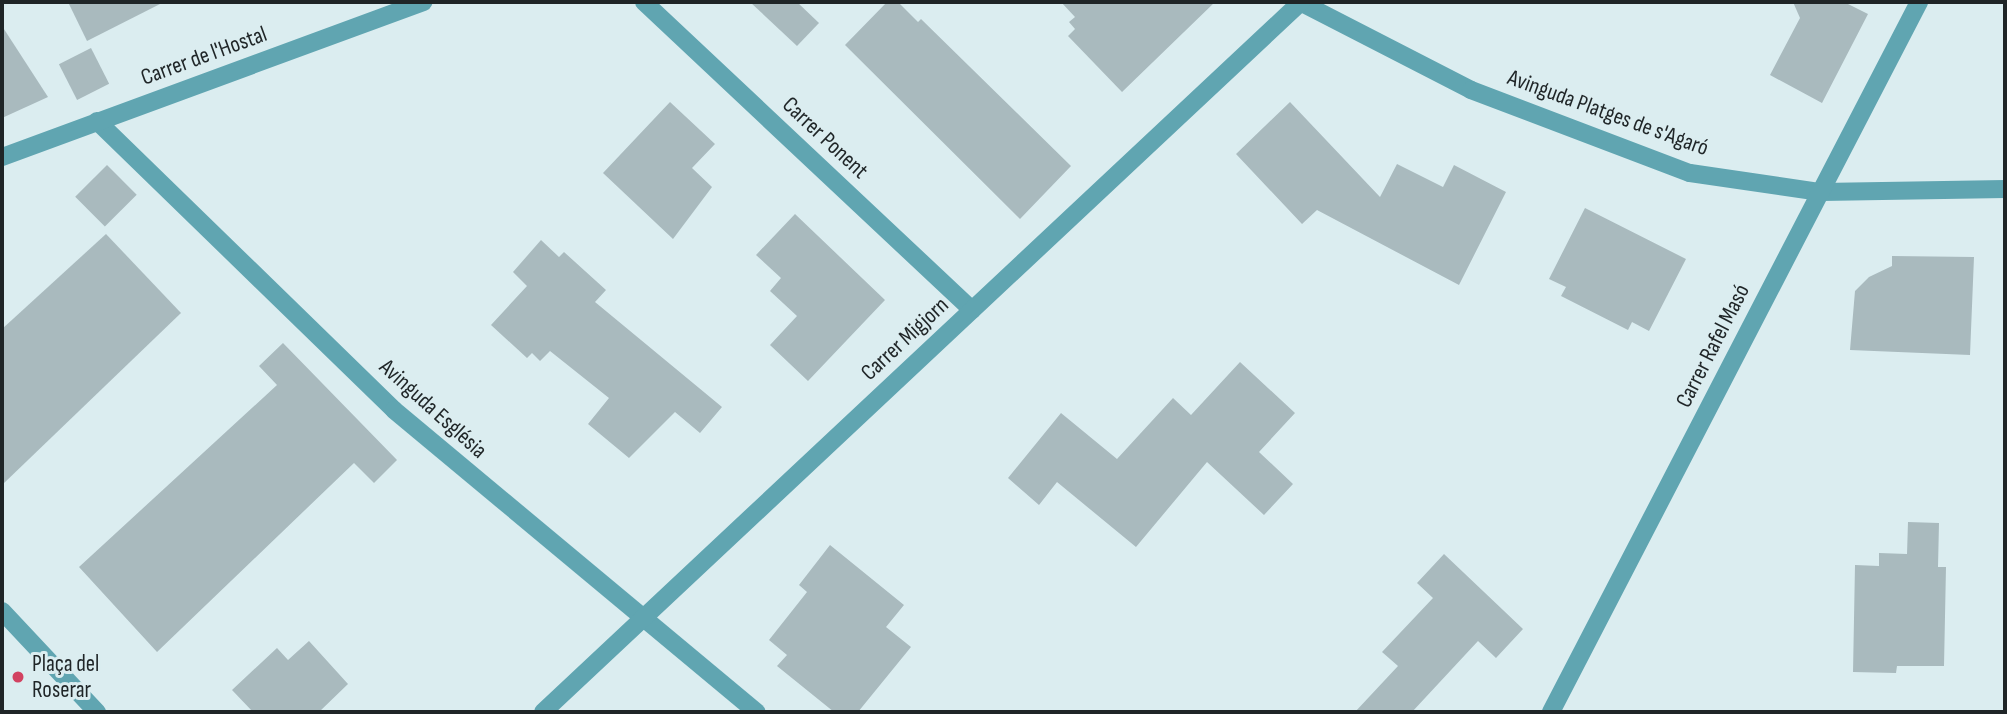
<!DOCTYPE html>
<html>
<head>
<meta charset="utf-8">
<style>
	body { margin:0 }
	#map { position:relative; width:2007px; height:714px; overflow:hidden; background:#dbedf0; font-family:"Sofia Sans Condensed",sans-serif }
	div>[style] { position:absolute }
	.building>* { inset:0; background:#a9babe; transform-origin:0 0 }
	.minor>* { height:18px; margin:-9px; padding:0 9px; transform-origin:9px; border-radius:9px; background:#60a5b1 }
	.dots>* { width:19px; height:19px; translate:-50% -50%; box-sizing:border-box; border:4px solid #dbedf0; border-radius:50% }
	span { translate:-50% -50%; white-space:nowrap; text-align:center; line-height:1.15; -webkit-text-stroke:6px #dbedf0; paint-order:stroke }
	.street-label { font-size:23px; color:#1f2527 }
	.poi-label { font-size:23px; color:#1f2527 }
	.left { translate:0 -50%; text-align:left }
	.frame { position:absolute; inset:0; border:4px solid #1f2527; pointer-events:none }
</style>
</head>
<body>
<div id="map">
	<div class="building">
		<i style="clip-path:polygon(68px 2px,164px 2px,87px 41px)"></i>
		<i style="clip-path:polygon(750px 2px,797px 2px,819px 23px,797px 46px)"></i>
		<i style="clip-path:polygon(887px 2px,898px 2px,918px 22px,921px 19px,1071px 166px,1020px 219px,845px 45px)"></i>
		<i style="clip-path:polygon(1061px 2px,1215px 2px,1122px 92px,1068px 36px,1075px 29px,1069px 22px,1075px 17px)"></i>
		<i style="clip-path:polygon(1793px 2px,1844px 2px,1868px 14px,1822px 103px,1770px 75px,1800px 18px)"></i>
		<i style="clip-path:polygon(2px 26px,48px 97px,2px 118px)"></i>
		<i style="left:91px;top:48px;width:40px;height:36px;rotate:63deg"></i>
		<i style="clip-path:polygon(670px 102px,715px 144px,692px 168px,712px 187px,673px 239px,603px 173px)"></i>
		<i style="clip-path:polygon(1290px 102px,1380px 197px,1397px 164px,1443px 187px,1454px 165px,1506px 192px,1459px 285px,1317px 210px,1302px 224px,1236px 154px)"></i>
		<i style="left:107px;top:165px;width:42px;height:45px;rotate:45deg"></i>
		<i style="clip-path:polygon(1585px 208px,1686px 259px,1649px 331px,1632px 322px,1628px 330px,1561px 296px,1566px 287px,1549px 279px)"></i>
		<i style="clip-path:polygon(795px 214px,885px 300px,808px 381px,770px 345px,797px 316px,770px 291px,781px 278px,756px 255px)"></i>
		<i style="clip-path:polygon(106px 234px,181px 313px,2px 485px,2px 329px)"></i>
		<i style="clip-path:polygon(541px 240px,559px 257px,564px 252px,606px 290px,595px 302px,722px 407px,700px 433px,675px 412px,629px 458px,588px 424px,609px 398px,550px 351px,540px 361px,532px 353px,527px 358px,491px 325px,527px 286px,513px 272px)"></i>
		<i style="clip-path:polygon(1892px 256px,1974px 257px,1970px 355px,1850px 350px,1855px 291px,1869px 277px,1892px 266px)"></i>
		<i style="clip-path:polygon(283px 343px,397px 460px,374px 483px,354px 463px,157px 652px,79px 567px,277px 385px,259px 366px)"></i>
		<i style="clip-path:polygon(1240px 362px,1295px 413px,1259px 452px,1293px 484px,1264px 515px,1207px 462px,1136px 547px,1057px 482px,1039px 505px,1008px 478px,1061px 413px,1117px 459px,1173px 398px,1191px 415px)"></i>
		<i style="clip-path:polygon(1908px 522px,1939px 523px,1938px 567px,1946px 567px,1944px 666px,1897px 666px,1896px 673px,1853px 672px,1855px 565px,1879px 566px,1879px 553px,1907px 554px)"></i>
		<i style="clip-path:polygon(830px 545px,904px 605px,886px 627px,911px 647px,858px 712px,834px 712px,777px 666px,787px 655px,769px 640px,807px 592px,799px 585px)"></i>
		<i style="clip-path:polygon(1444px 554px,1523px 629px,1496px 658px,1478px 641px,1412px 712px,1355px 712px,1398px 666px,1382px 652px,1433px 598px,1417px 583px)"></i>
		<i style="clip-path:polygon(309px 641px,348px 684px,319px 712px,253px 712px,232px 690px,277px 648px,288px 660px)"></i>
	</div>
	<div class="minor">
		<i style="left:644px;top:2px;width:450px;rotate:43.2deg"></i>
		<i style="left:1300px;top:2px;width:192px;rotate:27.2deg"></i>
		<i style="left:1471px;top:90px;width:234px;rotate:20.8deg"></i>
		<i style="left:1690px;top:173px;width:132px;rotate:8.3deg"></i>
		<i style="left:1821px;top:192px;width:184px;rotate:-0.9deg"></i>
		<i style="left:97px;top:121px;width:414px;rotate:44.2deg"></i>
		<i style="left:394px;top:410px;width:472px;rotate:39.8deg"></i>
		<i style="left:2px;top:157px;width:449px;rotate:-20.2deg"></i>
		<i style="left:2px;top:611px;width:139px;rotate:46.8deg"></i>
		<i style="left:543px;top:712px;width:1039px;rotate:-43.13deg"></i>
		<i style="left:1551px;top:712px;width:800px;rotate:-62.6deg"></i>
	</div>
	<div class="dots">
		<i style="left:18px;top:677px;background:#d24261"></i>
	</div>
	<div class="street-label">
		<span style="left:204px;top:56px;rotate:-20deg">Carrer de l'Hostal</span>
		<span style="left:1608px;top:113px;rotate:20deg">Avinguda Platges de s'Agaró</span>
		<span style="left:825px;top:138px;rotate:43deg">Carrer Ponent</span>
		<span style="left:905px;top:339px;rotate:-43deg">Carrer Migjorn</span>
		<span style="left:1713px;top:346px;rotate:-63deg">Carrer Rafel Masó</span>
		<span style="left:433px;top:409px;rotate:42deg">Avinguda Església</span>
	</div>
	<div class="poi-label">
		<span class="left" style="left:32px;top:677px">Plaça del<br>Roserar</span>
	</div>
	<div class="frame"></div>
</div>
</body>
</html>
